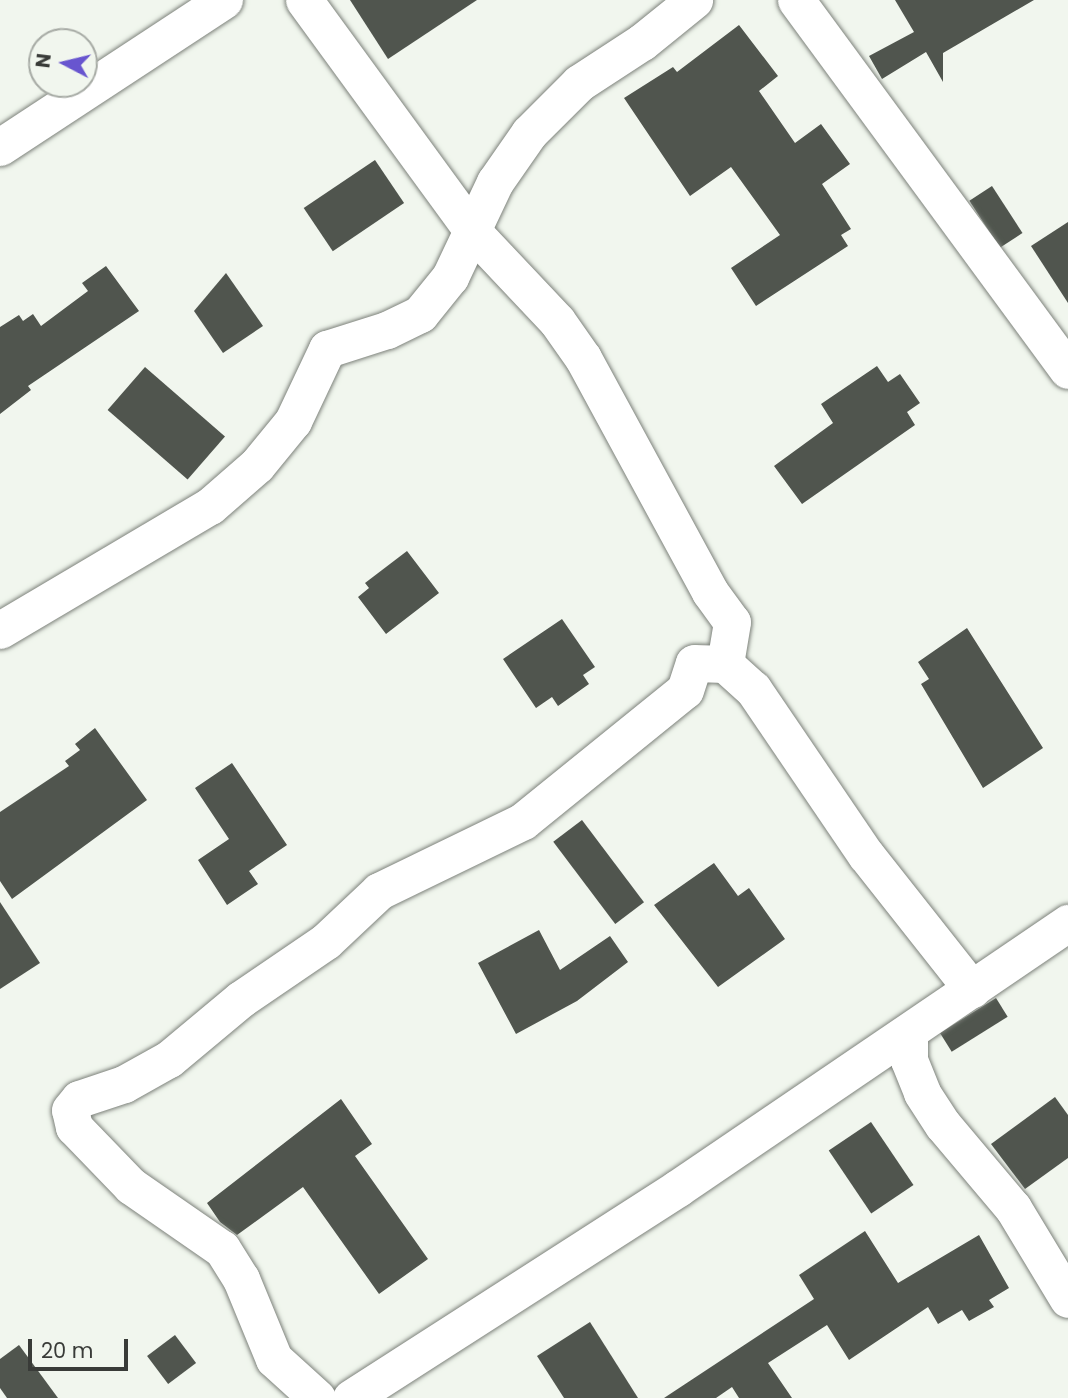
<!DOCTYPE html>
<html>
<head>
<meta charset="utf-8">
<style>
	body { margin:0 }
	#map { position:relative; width:1068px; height:1398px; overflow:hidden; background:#f1f6ee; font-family:Poppins,sans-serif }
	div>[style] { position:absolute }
	.building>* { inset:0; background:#50554e; transform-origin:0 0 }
	.roads { filter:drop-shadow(0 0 2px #7d827b) drop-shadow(0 0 2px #7d827b) }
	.minor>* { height:37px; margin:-18.5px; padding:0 18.5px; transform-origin:18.5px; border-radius:18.5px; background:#fff }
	span { translate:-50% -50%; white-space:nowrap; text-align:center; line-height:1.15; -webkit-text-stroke:7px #f1f6ee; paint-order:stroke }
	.north { position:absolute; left:28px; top:28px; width:70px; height:70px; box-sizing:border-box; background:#f1f6ee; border:2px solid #a7aba5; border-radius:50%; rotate:277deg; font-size:19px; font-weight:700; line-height:28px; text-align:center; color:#393b38 }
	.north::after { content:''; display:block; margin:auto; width:24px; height:32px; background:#6855cf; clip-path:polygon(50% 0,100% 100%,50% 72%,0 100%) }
	.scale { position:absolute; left:28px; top:1339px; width:100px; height:32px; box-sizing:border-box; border:4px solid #393b38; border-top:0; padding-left:9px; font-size:21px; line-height:24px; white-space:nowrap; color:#393b38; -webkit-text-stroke:5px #f1f6ee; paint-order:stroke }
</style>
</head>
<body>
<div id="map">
	<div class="building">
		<i style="clip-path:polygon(350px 0,477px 0,388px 59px)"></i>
		<i style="clip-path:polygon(895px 0,1034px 0,943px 53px,943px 82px,926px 52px,882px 79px,869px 56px,914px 32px)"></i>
		<i style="clip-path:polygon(739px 25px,778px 76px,759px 91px,795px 143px,821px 124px,850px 164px,822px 184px,851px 229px,841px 235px,848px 246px,756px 306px,731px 268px,780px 235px,731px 167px,690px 196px,624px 98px,673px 67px,677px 72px)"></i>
		<i style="left:375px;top:160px;width:52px;height:86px;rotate:56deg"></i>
		<i style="left:992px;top:186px;width:56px;height:27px;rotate:57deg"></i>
		<i style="clip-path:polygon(1068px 222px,1068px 303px,1031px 246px)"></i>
		<i style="clip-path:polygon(106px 266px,139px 311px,28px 386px,31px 390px,0 414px,0 327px,19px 315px,23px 321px,33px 314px,41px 326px,88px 291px,82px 283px)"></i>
		<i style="clip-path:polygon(226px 273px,263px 326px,223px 353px,194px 311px)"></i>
		<i style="clip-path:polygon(877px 366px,888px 382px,900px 374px,920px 403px,907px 412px,915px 425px,802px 504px,774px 466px,833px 423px,821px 404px)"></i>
		<i style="left:145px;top:367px;width:106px;height:57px;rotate:41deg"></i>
		<i style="clip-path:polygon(407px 551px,439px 593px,386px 634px,358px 597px,369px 588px,365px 583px)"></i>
		<i style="clip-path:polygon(562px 619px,595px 667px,583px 675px,589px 684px,558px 706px,552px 697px,536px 708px,503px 659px)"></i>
		<i style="clip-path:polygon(967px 628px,1043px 748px,983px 788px,921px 684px,929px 679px,918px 662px)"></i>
		<i style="clip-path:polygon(95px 728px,147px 800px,12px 899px,0 881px,0 812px,69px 766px,65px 761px,80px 750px,75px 744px)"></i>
		<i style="clip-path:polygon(232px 763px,287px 845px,249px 871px,258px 884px,227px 905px,198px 860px,229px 839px,195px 788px)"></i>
		<i style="left:582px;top:820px;width:103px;height:36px;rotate:53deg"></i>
		<i style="clip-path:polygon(714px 863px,738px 896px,749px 888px,785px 939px,718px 987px,654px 905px)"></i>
		<i style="clip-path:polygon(0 902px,40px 963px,0 989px)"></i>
		<i style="clip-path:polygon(539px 930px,560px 970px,610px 936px,628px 962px,577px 1001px,516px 1034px,478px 963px)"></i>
		<i style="left:996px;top:998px;width:22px;height:66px;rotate:58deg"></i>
		<i style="clip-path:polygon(1055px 1097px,1068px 1115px,1068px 1158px,1025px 1189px,991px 1144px)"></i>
		<i style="clip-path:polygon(341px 1099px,372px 1144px,355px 1156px,428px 1259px,379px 1294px,303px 1187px,237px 1235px,220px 1222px,207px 1203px)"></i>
		<i style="left:871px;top:1122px;width:76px;height:51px;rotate:56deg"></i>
		<i style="clip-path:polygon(865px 1231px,898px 1283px,979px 1235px,1009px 1288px,989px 1300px,994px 1307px,969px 1321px,962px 1310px,938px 1324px,928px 1307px,849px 1360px,827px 1325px,768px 1363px,792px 1398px,739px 1398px,732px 1387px,716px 1398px,664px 1398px,814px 1299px,799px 1275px)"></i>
		<i style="clip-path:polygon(590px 1322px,638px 1398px,564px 1398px,537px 1356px)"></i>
		<i style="left:175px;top:1335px;width:35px;height:35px;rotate:53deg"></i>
		<i style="clip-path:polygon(19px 1345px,58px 1398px,7px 1398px,0 1388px,0 1359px)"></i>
	</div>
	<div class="roads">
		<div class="minor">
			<i style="left:304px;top:0;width:288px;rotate:53.9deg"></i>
			<i style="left:474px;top:233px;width:121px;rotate:46.7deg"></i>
			<i style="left:557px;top:321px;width:45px;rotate:54.9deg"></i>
			<i style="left:583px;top:358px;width:266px;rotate:61.5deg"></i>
			<i style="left:710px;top:592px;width:37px;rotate:54deg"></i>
			<i style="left:732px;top:622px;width:43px;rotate:99.5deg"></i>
			<i style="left:725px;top:664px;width:38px;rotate:42deg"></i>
			<i style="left:753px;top:689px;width:201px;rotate:55.8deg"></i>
			<i style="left:866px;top:855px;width:171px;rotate:51.7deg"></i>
			<i style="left:796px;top:0;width:459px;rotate:53.7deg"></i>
			<i style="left:0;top:147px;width:268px;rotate:-33.3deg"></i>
			<i style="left:0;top:630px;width:244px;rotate:-30.6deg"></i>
			<i style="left:210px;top:506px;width:62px;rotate:-41.1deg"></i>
			<i style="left:257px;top:465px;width:57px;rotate:-50.7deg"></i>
			<i style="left:293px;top:421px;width:80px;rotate:-64.7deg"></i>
			<i style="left:327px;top:349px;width:63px;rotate:-17.6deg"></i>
			<i style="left:387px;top:330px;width:37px;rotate:-26deg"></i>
			<i style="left:420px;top:314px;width:48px;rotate:-51deg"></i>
			<i style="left:450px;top:277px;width:105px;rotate:-64.7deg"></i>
			<i style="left:495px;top:182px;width:60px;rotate:-55.2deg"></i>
			<i style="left:529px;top:133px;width:71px;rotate:-45deg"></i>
			<i style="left:579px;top:83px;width:75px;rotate:-33.1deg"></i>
			<i style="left:642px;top:42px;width:67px;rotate:-38.9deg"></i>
			<i style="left:909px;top:1032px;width:28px;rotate:90deg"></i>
			<i style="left:909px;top:1060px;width:35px;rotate:68deg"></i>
			<i style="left:922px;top:1093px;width:38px;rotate:57deg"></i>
			<i style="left:943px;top:1125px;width:109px;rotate:49.9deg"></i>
			<i style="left:1013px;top:1208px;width:106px;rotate:58.9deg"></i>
			<i style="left:317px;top:1398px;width:58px;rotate:-137.8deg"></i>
			<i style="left:274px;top:1359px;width:87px;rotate:-112.4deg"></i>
			<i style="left:241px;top:1279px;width:36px;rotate:-122deg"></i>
			<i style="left:222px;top:1249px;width:111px;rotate:-145.3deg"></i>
			<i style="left:131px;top:1186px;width:82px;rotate:-134deg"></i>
			<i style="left:74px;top:1127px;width:17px;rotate:-103deg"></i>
			<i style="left:70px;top:1110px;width:14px;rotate:-51deg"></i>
			<i style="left:79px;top:1099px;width:47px;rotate:-18.4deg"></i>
			<i style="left:124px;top:1084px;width:51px;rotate:-29.1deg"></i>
			<i style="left:169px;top:1059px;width:94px;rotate:-39.8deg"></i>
			<i style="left:241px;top:999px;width:103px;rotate:-34.3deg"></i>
			<i style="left:326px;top:941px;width:73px;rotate:-43.3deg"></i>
			<i style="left:379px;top:891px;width:160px;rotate:-25.9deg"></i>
			<i style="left:523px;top:821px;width:208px;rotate:-39deg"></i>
			<i style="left:685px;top:690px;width:28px;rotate:-72deg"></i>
			<i style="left:694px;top:663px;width:31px;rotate:2deg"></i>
			<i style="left:351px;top:1398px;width:389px;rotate:-32.7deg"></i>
			<i style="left:678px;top:1188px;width:472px;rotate:-34.2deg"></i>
		</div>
	</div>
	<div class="north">N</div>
	<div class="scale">20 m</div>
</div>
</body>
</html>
